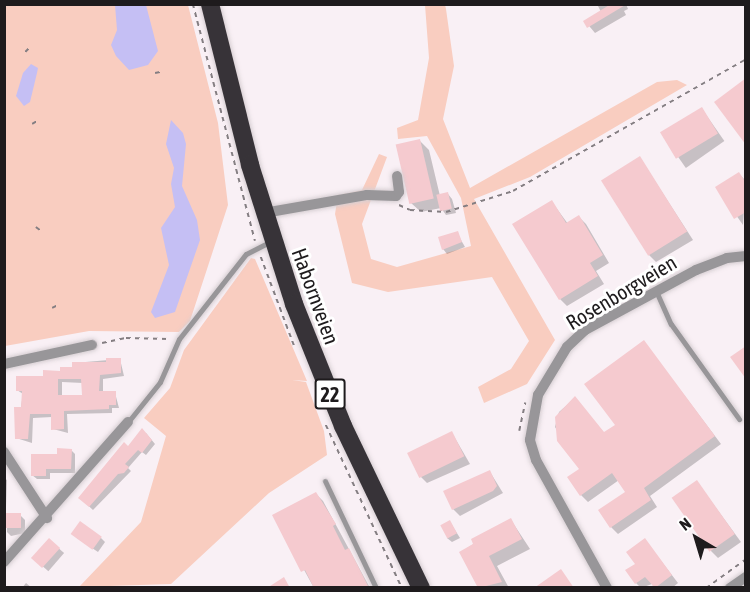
<!DOCTYPE html>
<html>
<head>
<meta charset="utf-8">
<style>
	body { margin:0 }
	#map { position:relative; width:750px; height:592px; overflow:hidden; background:#f9f0f5; font-family:"Asap Condensed",sans-serif }
	div>[style] { position:absolute }
	.green>* { inset:0; background:#f9cdc0 }
	.water>* { inset:0; background:#c5bff4 }
	.shadow>* { inset:0; background:#0003; transform-origin:0 0 }
	.building>* { inset:0; background:#f5cacf; transform-origin:0 0 }
	.path>* { height:1.5px; margin-top:-0.75px; transform-origin:0; background:repeating-linear-gradient(90deg,#847e82 0 4.5px,transparent 0 9px) }
	.roads { filter:drop-shadow(0 0 2px #d6ced2) drop-shadow(0 0 2px #d6ced2) }
	.lane>* { height:5px; margin:-2.5px; padding:0 2.5px; transform-origin:2.5px; border-radius:2.5px; background:#989699 }
	.street>* { height:10px; margin:-5px; padding:0 5px; transform-origin:5px; border-radius:5px; background:#989699 }
	.highway>* { height:18px; margin:-9px; padding:0 9px; transform-origin:9px; border-radius:9px; background:#373338 }
	span { translate:-50% -50%; white-space:nowrap; text-align:center; line-height:1.15; -webkit-text-stroke:6px #fff; paint-order:stroke }
	.shield-label span { padding:2px 4px; background:#fff; border:2px solid; border-radius:4px; -webkit-text-stroke-width:0 }
	.shield-label { font-size:20px; color:#1e1b1d; font-weight:700 }
	.street-label { font-size:21px; color:#1e1b1d }
	.frame { position:absolute; inset:0; border:6px solid #1e1b1d; pointer-events:none }
	.north { position:absolute; left:666px; top:508px; width:60px; height:60px; -webkit-text-stroke:4px #fff; paint-order:stroke; rotate:322deg; font-size:16px; font-weight:700; line-height:24px; text-align:center; color:#1e1b1d }
	.north::after { content:''; display:block; margin:auto; width:21px; height:27px; background:#1e1b1d; clip-path:polygon(50% 0,100% 100%,50% 72%,0 100%) }
</style>
</head>
<body>
<div id="map">
	<div class="green">
		<i style="clip-path:polygon(5px 5px,188px 5px,218px 123px,228px 205px,190px 321px,179px 332px,89px 331px,5px 346px)"></i>
		<i style="clip-path:polygon(425px 5px,445px 5px,446px 9px,454px 66px,443px 119px,470px 188px,657px 82px,677px 80px,687px 85px,530px 177px,474px 199px,555px 340px,527px 384px,484px 403px,478px 387px,511px 369px,529px 341px,492px 277px,388px 292px,352px 283px,335px 214px,338px 195px,362px 190px,379px 154px,387px 157px,362px 224px,371px 259px,397px 267px,471px 246px,461px 198px,427px 136px,398px 139px,397px 128px,418px 120px,429px 58px)"></i>
		<i style="clip-path:polygon(251px 258px,255px 259px,307px 381px,292px 380px,306px 382px,324px 431px,327px 455px,269px 493px,171px 584px,79px 587px,141px 522px,166px 436px,144px 418px,170px 388px,184px 350px)"></i>
	</div>
	<div class="water">
		<i style="clip-path:polygon(115px 5px,146px 5px,158px 51px,148px 65px,129px 70px,116px 56px,111px 45px,117px 30px)"></i>
		<i style="clip-path:polygon(31px 64px,38px 68px,37px 73px,30px 102px,24px 106px,16px 96px,23px 73px)"></i>
		<i style="clip-path:polygon(171px 120px,183px 133px,186px 144px,182px 186px,197px 220px,200px 240px,175px 312px,155px 318px,151px 312px,169px 265px,161px 228px,175px 207px,171px 184px,174px 168px,166px 144px)"></i>
	</div>
	<div class="shadow">
		<i style="clip-path:polygon(597px 4px,626px 4px,628px 9px,624px 11px,626px 15px,595px 33px,585px 21px,601px 12px)"></i>
		<i style="left:702px;top:109px;width:39px;height:47px;rotate:55deg"></i>
		<i style="clip-path:polygon(419px 140px,429px 150px,440px 196px,448px 194px,452px 199px,456px 213px,446px 215px,441px 208px,421px 212px,411px 203px)"></i>
		<i style="clip-path:polygon(640px 158px,693px 240px,656px 262px,649px 255px)"></i>
		<i style="clip-path:polygon(739px 174px,746px 181px,743px 225px,717px 188px)"></i>
		<i style="clip-path:polygon(552px 202px,568px 224px,579px 217px,586px 224px,609px 263px,596px 271px,604px 284px,567px 306px,560px 299px)"></i>
		<i style="clip-path:polygon(457px 233px,465px 247px,447px 254px,443px 249px)"></i>
		<i style="clip-path:polygon(644px 342px,721px 444px,650px 496px,657px 507px,618px 534px,611px 527px,628px 492px,619px 480px,588px 502px,581px 495px,581px 469px,555px 427px,559px 412px,575px 398px,605px 434px,617px 425px)"></i>
		<i style="clip-path:polygon(evenodd,120px 359px,124px 376px,103px 379px,103px 392px,115px 393px,119px 408px,112px 408px,112px 413px,67px 414px,68px 433px,53px 429px,52px 417px,33px 418px,32px 443px,16px 438px,23px 394px,17px 390px,74px 369px,74px 363px,120px 359px,62px 382px,83px 383px,83px 397px,62px 397px,62px 382px)"></i>
		<i style="clip-path:polygon(146px 433px,155px 444px,146px 455px,142px 452px,128px 468px,131px 471px,93px 510px,80px 498px)"></i>
		<i style="clip-path:polygon(452px 433px,470px 464px,427px 483px,420px 476px)"></i>
		<i style="clip-path:polygon(71px 450px,75px 454px,75px 473px,50px 473px,50px 479px,37px 479px,32px 475px)"></i>
		<i style="clip-path:polygon(490px 472px,503px 493px,460px 516px,453px 509px)"></i>
		<i style="clip-path:polygon(4px 478px,7px 480px,6px 507px,4px 507px)"></i>
		<i style="clip-path:polygon(697px 482px,741px 542px,718px 558px,711px 551px)"></i>
		<i style="clip-path:polygon(316px 494px,323px 501px,370px 588px,314px 588px,274px 515px)"></i>
		<i style="clip-path:polygon(7px 515px,20px 515px,25px 520px,25px 533px,11px 536px,7px 532px)"></i>
		<i style="clip-path:polygon(511px 520px,530px 549px,497px 566px,509px 588px,481px 588px,461px 552px)"></i>
		<i style="clip-path:polygon(450px 522px,460px 538px,452px 542px,447px 538px)"></i>
		<i style="clip-path:polygon(77px 538px,101px 538px,105px 542px,98px 552px)"></i>
		<i style="left:49px;top:540px;width:20px;height:24px;rotate:41deg"></i>
		<i style="clip-path:polygon(645px 540px,678px 583px,672px 588px,654px 588px,652px 584px,641px 588px,636px 583px,637px 564px)"></i>
		<i style="clip-path:polygon(26px 583px,32px 588px,22px 588px)"></i>
	</div>
	<div class="building">
		<i style="clip-path:polygon(611px 4px,627px 4px,587px 28px,583px 21px)"></i>
		<i style="clip-path:polygon(746px 78px,746px 145px,714px 102px)"></i>
		<i style="left:702px;top:107px;width:31px;height:49px;rotate:59deg"></i>
		<i style="left:420px;top:139px;width:61px;height:25px;rotate:77deg"></i>
		<i style="left:640px;top:156px;width:89px;height:46px;rotate:58deg"></i>
		<i style="clip-path:polygon(739px 172px,746px 183px,746px 212px,734px 219px,715px 187px)"></i>
		<i style="left:448px;top:192px;width:17px;height:12px;rotate:77deg"></i>
		<i style="clip-path:polygon(552px 200px,566px 223px,579px 215px,603px 255px,590px 263px,598px 276px,559px 300px,512px 224px)"></i>
		<i style="clip-path:polygon(458px 231px,462px 242px,442px 250px,438px 237px)"></i>
		<i style="clip-path:polygon(644px 340px,715px 436px,644px 488px,651px 500px,610px 528px,598px 510px,625px 492px,612px 473px,580px 496px,567px 477px,579px 469px,557px 441px,555px 417px,575px 396px,604px 432px,615px 425px,584px 384px)"></i>
		<i style="clip-path:polygon(746px 346px,746px 379px,730px 357px)"></i>
		<i style="clip-path:polygon(evenodd,106px 358px,121px 358px,121px 373px,100px 375px,99px 391px,116px 391px,116px 405px,109px 405px,109px 409px,64px 411px,64px 429px,51px 430px,51px 414px,30px 414px,28px 439px,15px 439px,14px 407px,21px 407px,22px 391px,16px 391px,16px 376px,43px 376px,43px 370px,60px 371px,60px 367px,72px 367px,72px 362px,106px 362px,106px 358px,58px 379px,81px 379px,82px 395px,58px 395px,58px 379px)"></i>
		<i style="clip-path:polygon(142px 428px,152px 440px,142px 453px,138px 450px,125px 464px,129px 467px,124px 473px,118px 474px,89px 507px,78px 498px,124px 442px,128px 446px)"></i>
		<i style="left:452px;top:431px;width:28px;height:50px;rotate:64deg"></i>
		<i style="clip-path:polygon(57px 448px,72px 449px,71px 469px,46px 469px,46px 476px,31px 476px,31px 454px,57px 454px)"></i>
		<i style="clip-path:polygon(490px 470px,497px 486px,493px 491px,452px 510px,443px 491px)"></i>
		<i style="left:697px;top:480px;width:66px;height:31px;rotate:55deg"></i>
		<i style="clip-path:polygon(316px 492px,336px 524px,333px 526px,345px 550px,349px 548px,369px 588px,314px 588px,305px 570px,301px 572px,272px 515px)"></i>
		<i style="left:6px;top:513px;width:15px;height:15px"></i>
		<i style="clip-path:polygon(511px 518px,522px 539px,489px 556px,502px 582px,478px 588px,459px 552px,473px 544px,471px 539px)"></i>
		<i style="left:450px;top:520px;width:15px;height:11px;rotate:62deg"></i>
		<i style="left:80px;top:521px;width:27px;height:16px;rotate:36deg"></i>
		<i style="left:49px;top:538px;width:15px;height:27px;rotate:42deg"></i>
		<i style="clip-path:polygon(645px 538px,672px 575px,655px 588px,645px 577px,635px 584px,625px 570px,635px 564px,626px 552px)"></i>
		<i style="clip-path:polygon(561px 569px,574px 588px,534px 588px)"></i>
		<i style="clip-path:polygon(284px 577px,290px 588px,267px 588px)"></i>
	</div>
	<div class="path">
		<i style="left:193px;top:4px;width:245px;rotate:75.3deg"></i>
		<i style="left:25px;top:52px;width:7px;rotate:-45deg"></i>
		<i style="left:155px;top:73px;width:5px;rotate:-11deg"></i>
		<i style="left:32px;top:124px;width:8px;rotate:-30deg"></i>
		<i style="left:399px;top:205px;width:12px;rotate:24deg"></i>
		<i style="left:410px;top:210px;width:36px;rotate:3deg"></i>
		<i style="left:446px;top:212px;width:70px;rotate:-17.4deg"></i>
		<i style="left:513px;top:191px;width:268px;rotate:-29.5deg"></i>
		<i style="left:36px;top:227px;width:5px;rotate:37deg"></i>
		<i style="left:261px;top:257px;width:97px;rotate:69.5deg"></i>
		<i style="left:52px;top:308px;width:7px;rotate:-27deg"></i>
		<i style="left:102px;top:343px;width:25px;rotate:-12deg"></i>
		<i style="left:126px;top:338px;width:43px;rotate:1.3deg"></i>
		<i style="left:326px;top:425px;width:180px;rotate:65deg"></i>
		<i style="left:519px;top:431px;width:29px;rotate:-78deg"></i>
		<i style="left:706px;top:588px;width:49px;rotate:-35.9deg"></i>
	</div>
	<div class="roads">
		<div class="lane">
			<i style="left:656px;top:291px;width:36px;rotate:66deg"></i>
			<i style="left:671px;top:324px;width:117px;rotate:54.4deg"></i>
			<i style="left:128px;top:422px;width:51px;rotate:-51.3deg"></i>
			<i style="left:160px;top:382px;width:47px;rotate:-66.2deg"></i>
			<i style="left:179px;top:339px;width:108px;rotate:-51.8deg"></i>
			<i style="left:246px;top:254px;width:28px;rotate:-27deg"></i>
			<i style="left:325px;top:481px;width:119px;rotate:64.5deg"></i>
		</div>
		<div class="street">
			<i style="left:264px;top:213px;width:105px;rotate:-9.9deg"></i>
			<i style="left:367px;top:195px;width:29px;rotate:2deg"></i>
			<i style="left:396px;top:196px;width:5px;rotate:-53deg"></i>
			<i style="left:399px;top:192px;width:16px;rotate:-97deg"></i>
			<i style="left:4px;top:364px;width:90px;rotate:-12.2deg"></i>
			<i style="left:4px;top:452px;width:79px;rotate:56.9deg"></i>
			<i style="left:4px;top:562px;width:187px;rotate:-48.5deg"></i>
			<i style="left:607px;top:588px;width:146px;rotate:-119deg"></i>
			<i style="left:536px;top:460px;width:21px;rotate:-107deg"></i>
			<i style="left:530px;top:440px;width:46px;rotate:-79.9deg"></i>
			<i style="left:538px;top:395px;width:56px;rotate:-58.9deg"></i>
			<i style="left:567px;top:347px;width:25px;rotate:-43deg"></i>
			<i style="left:585px;top:330px;width:126px;rotate:-28.4deg"></i>
			<i style="left:696px;top:270px;width:33px;rotate:-21deg"></i>
			<i style="left:727px;top:258px;width:19px;rotate:-6deg"></i>
			<i style="left:730px;top:588px;width:19px;rotate:-35deg"></i>
		</div>
		<div class="highway">
			<i style="left:210px;top:4px;width:166px;rotate:76deg"></i>
			<i style="left:250px;top:165px;width:146px;rotate:72.4deg"></i>
			<i style="left:294px;top:304px;width:131px;rotate:68.1deg"></i>
			<i style="left:343px;top:426px;width:180px;rotate:64.3deg"></i>
		</div>
	</div>
	<div class="shield-label">
		<span style="left:330px;top:394px">22</span>
	</div>
	<div class="street-label">
		<span style="left:621px;top:292px;rotate:-31deg">Rosenborgveien</span>
		<span style="left:316px;top:296px;rotate:70deg">Habornveien</span>
	</div>
	<div class="frame"></div>
	<div class="north">N</div>
</div>
</body>
</html>
